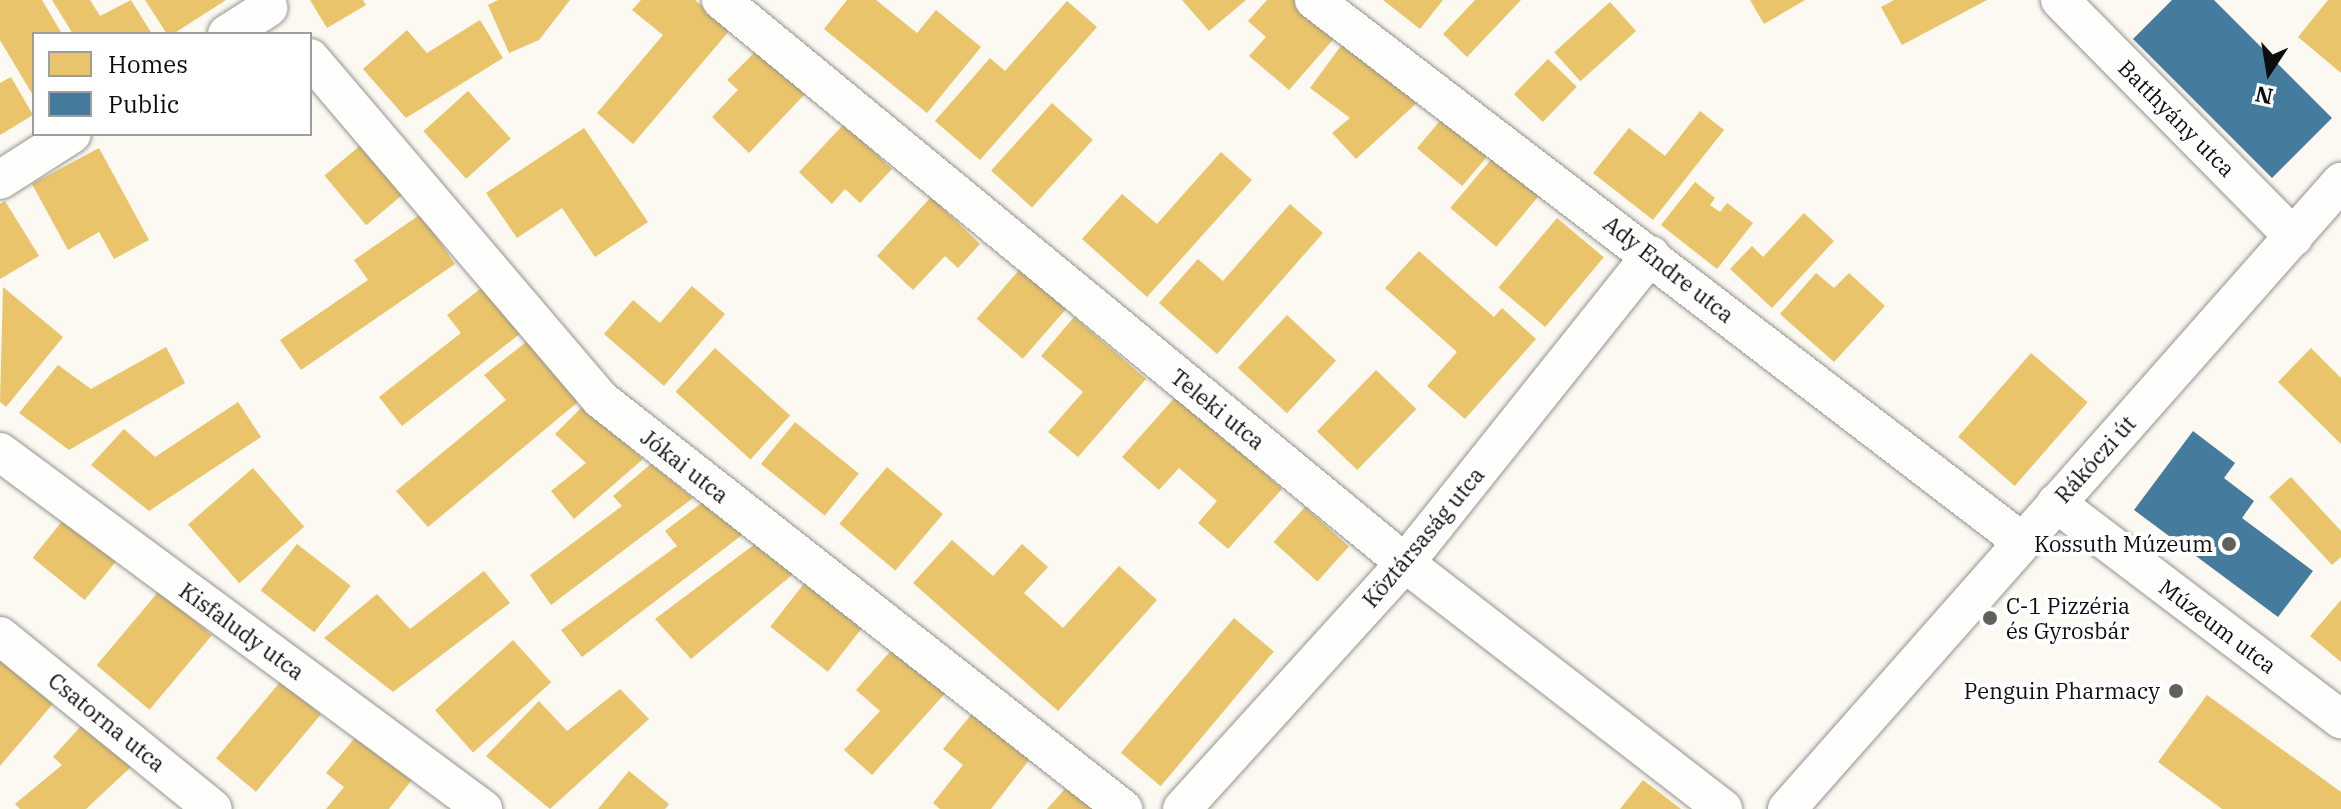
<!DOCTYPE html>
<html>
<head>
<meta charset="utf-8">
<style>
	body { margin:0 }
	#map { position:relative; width:2341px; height:809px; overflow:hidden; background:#fbf9f1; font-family:"IBM Plex Serif",serif }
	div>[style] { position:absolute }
	.homes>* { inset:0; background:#e9c46a; transform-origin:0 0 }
	.public>* { inset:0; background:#457b9d }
	.roads { filter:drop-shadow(0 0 2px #949390) drop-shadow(0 0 2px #949390) }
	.street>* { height:38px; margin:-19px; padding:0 19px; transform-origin:19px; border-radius:19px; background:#fefefd }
	.dots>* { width:22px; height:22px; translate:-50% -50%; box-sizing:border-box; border:4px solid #fff; border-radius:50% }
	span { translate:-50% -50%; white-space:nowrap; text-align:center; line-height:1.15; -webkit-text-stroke:8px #fff; paint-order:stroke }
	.street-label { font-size:22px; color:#0d0d0d }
	.poi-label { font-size:22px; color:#0d0d0d }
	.right { translate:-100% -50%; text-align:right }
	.left { translate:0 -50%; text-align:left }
	.legend { position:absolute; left:32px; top:32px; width:280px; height:104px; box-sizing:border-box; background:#fff; border:2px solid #9e9e9e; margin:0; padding:10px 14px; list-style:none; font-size:24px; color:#0d0d0d }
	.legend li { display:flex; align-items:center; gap:16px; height:40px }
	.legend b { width:40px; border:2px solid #9e9e9e }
	.north { position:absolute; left:2229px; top:32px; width:80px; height:80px; -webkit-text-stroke:6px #fff; paint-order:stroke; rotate:192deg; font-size:22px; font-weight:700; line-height:32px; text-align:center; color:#0d0d0d }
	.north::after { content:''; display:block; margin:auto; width:28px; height:36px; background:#0d0d0d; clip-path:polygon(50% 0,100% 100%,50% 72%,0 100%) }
</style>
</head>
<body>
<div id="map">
	<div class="homes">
		<i style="clip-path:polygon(0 0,42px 0,62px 34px,34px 34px,34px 97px,0 40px)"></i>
		<i style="clip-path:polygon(52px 0,90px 0,100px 16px,131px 0,152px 34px,73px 34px)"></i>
		<i style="clip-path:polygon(145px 0,226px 0,173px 34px,167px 34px)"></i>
		<i style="clip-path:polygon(310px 0,363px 0,366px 5px,327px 28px)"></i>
		<i style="clip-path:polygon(498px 0,570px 0,539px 40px,509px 53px,488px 5px)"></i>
		<i style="clip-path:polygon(641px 0,695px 0,730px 30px,633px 144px,597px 113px,663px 35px,632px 10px)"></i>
		<i style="clip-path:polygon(847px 0,876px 0,917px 33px,936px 10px,981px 47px,927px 113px,824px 29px)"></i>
		<i style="clip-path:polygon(1182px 0,1246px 0,1209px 31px)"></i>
		<i style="clip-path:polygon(1267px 0,1299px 0,1338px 34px,1289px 90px,1249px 56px,1266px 37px,1248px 21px)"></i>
		<i style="clip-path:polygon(1383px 0,1443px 0,1420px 29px)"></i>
		<i style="clip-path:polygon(1475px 0,1521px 0,1467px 57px,1443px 34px)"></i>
		<i style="clip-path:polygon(1750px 0,1805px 0,1764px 24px)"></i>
		<i style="clip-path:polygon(1894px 0,1987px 0,1902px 45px,1881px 7px)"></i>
		<i style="clip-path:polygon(2328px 0,2341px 0,2341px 73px,2298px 37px)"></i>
		<i style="clip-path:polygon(1067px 1px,1097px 27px,980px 160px,935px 121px,990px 58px,1005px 71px)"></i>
		<i style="left:1610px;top:2px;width:39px;height:75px;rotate:48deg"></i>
		<i style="clip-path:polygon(480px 20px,503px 58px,406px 118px,363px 69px,407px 30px,427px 53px)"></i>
		<i style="clip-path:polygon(1346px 39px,1421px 99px,1356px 159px,1332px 133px,1350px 118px,1310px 88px)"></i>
		<i style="clip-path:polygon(758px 49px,805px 94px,749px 153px,712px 117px,738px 90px,727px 80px)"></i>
		<i style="left:1548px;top:59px;width:40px;height:49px;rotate:44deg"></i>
		<i style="clip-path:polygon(11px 77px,33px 115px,0 135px,0 83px)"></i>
		<i style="left:468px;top:91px;width:64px;height:60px;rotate:48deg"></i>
		<i style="left:1052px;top:103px;width:55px;height:91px;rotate:42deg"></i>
		<i style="clip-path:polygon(1700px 111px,1724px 130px,1653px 220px,1593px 173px,1629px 128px,1665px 156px)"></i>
		<i style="left:1444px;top:116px;width:59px;height:42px;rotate:40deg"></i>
		<i style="clip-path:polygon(844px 124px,892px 169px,860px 203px,845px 189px,832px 204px,799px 172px)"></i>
		<i style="clip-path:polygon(584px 128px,648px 222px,595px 257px,562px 208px,517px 238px,486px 193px)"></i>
		<i style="left:362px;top:144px;width:65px;height:49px;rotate:50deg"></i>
		<i style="clip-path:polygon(99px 148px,149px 240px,114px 259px,99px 232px,68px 250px,32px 184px)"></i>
		<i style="clip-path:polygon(1221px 152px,1252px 180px,1147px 297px,1082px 239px,1122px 194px,1157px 224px)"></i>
		<i style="left:1494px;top:156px;width:60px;height:68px;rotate:40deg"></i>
		<i style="clip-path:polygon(1695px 182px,1715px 198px,1710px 205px,1720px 212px,1727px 203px,1753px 223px,1717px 269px,1661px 225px)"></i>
		<i style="clip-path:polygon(931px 197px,980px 244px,958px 268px,945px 256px,913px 290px,877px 256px)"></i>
		<i style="clip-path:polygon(5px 201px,39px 256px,0 279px,0 204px)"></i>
		<i style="clip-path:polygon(1290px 204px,1323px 233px,1217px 354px,1159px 303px,1198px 259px,1223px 281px)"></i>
		<i style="clip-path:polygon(1804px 213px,1834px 241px,1772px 308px,1730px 269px,1752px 246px,1763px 257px)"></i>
		<i style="clip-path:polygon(421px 214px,455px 264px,301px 370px,280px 340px,368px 280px,354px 260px)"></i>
		<i style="left:1557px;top:218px;width:61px;height:91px;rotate:40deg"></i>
		<i style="clip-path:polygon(1419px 251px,1494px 317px,1502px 308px,1536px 339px,1465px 419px,1427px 386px,1457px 352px,1385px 288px)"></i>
		<i style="left:1020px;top:269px;width:61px;height:66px;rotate:41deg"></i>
		<i style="clip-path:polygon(1816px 273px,1834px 288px,1849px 273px,1885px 306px,1834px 362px,1780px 314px)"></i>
		<i style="clip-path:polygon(484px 286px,521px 333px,402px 426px,379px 397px,461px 333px,447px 315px)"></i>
		<i style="clip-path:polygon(692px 286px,725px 314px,664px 386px,604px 334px,633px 300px,660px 323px)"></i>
		<i style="clip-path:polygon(3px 287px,63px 337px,6px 407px,0 402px)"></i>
		<i style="left:1287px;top:315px;width:67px;height:72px;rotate:43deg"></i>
		<i style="clip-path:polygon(1074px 317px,1146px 379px,1078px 457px,1048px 432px,1083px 392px,1041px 356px)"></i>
		<i style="clip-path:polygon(529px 340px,578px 402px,428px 527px,396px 491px,506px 400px,484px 375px)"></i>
		<i style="clip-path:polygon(166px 347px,185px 383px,69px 450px,19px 413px,58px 365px,91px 389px)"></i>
		<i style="left:715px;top:348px;width:101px;height:59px;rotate:42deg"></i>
		<i style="clip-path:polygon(2311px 348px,2341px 378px,2341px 444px,2278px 382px)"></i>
		<i style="left:2031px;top:353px;width:75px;height:111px;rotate:41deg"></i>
		<i style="left:1376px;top:370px;width:56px;height:85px;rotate:44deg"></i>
		<i style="clip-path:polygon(1177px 395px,1282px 489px,1228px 549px,1198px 523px,1217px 501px,1179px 468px,1159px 490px,1122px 457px)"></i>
		<i style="clip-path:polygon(238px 402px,261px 437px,149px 511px,91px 465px,124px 429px,155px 457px)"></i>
		<i style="clip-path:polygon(582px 407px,643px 459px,574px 519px,551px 491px,586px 463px,555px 434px)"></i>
		<i style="left:795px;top:422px;width:82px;height:54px;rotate:39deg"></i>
		<i style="clip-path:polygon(651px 464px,693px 498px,551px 605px,530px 575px,622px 506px,613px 496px)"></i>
		<i style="left:887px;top:467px;width:73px;height:74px;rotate:40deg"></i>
		<i style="left:253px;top:468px;width:78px;height:86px;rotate:49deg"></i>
		<i style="clip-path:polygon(2291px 477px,2341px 531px,2341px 557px,2332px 565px,2269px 497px)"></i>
		<i style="clip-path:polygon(703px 502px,746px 532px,582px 657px,561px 630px,677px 546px,665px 531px)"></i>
		<i style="left:1305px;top:507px;width:59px;height:47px;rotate:42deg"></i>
		<i style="left:64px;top:519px;width:67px;height:50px;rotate:39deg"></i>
		<i style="clip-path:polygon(952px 540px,993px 576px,1022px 544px,1048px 567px,1024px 593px,1063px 628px,1119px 566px,1157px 600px,1058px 711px,913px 583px)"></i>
		<i style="clip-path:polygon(759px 541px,798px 570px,691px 659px,655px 619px)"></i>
		<i style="left:297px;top:544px;width:68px;height:59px;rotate:38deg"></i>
		<i style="clip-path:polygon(484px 571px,510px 603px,393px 692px,324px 638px,377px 594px,410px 629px)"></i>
		<i style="left:806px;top:581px;width:73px;height:58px;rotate:38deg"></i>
		<i style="left:159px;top:591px;width:69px;height:97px;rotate:40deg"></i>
		<i style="clip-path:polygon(2341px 600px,2341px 662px,2310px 636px)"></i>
		<i style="left:1234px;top:618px;width:52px;height:176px;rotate:40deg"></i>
		<i style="left:513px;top:640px;width:57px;height:105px;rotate:48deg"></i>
		<i style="clip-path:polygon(897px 644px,948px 690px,872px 775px,844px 750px,880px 711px,856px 690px)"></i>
		<i style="clip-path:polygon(0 652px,57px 699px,0 766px)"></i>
		<i style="left:281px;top:681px;width:52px;height:101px;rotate:40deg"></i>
		<i style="clip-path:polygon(620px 689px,649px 719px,550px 809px,486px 756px,539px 701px,567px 731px)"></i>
		<i style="clip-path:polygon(2207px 695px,2341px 792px,2341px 809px,2222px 809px,2158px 762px)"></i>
		<i style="clip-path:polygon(975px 710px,1033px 755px,991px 809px,940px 809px,933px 803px,963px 765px,943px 749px)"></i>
		<i style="clip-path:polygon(81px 726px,132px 766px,86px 809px,20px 809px,15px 804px,62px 765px,53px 757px)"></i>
		<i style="clip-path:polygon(358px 734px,414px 777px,389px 809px,326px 809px,344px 787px,326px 773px)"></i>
		<i style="clip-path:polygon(629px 771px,669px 804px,665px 809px,598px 809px)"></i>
		<i style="clip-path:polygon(1073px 780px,1106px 809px,1047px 809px)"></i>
		<i style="clip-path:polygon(1643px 780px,1681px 809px,1620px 809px)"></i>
	</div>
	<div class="public">
		<i style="clip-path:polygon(2172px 0,2214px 0,2332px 118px,2272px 178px,2133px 39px)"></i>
		<i style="clip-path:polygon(2193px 431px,2235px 463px,2224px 478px,2254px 501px,2242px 518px,2313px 571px,2278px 617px,2134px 510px)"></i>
	</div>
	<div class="roads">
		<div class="street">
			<i style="left:721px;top:0;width:886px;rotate:39.46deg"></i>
			<i style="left:1405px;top:563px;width:402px;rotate:37.7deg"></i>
			<i style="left:1314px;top:0;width:890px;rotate:37.42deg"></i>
			<i style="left:2060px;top:0;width:333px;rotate:45.4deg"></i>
			<i style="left:227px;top:34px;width:49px;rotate:-32.4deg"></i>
			<i style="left:310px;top:58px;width:448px;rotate:49.6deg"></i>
			<i style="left:600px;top:399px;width:665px;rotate:38.09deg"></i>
			<i style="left:0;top:180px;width:85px;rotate:-32.6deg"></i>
			<i style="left:0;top:452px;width:601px;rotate:36.47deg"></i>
			<i style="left:2056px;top:503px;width:358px;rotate:37.2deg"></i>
			<i style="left:0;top:636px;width:274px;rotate:39.1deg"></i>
			<i style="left:1182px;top:809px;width:332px;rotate:-47.8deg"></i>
			<i style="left:1405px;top:563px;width:394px;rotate:-51.4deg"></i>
			<i style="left:1787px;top:809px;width:837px;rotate:-48.54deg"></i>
		</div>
	</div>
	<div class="dots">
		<i style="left:2229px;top:544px;background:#60605d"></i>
		<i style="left:1990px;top:618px;background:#60605d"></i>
		<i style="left:2176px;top:691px;background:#60605d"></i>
	</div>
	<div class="street-label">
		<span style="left:2177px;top:118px;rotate:45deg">Batthyány utca</span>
		<span style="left:1669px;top:269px;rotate:38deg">Ady Endre utca</span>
		<span style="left:1218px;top:409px;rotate:39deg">Teleki utca</span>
		<span style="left:2095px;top:459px;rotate:-48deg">Rákóczi út</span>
		<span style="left:685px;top:466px;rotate:38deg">Jókai utca</span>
		<span style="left:1423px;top:537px;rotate:-50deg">Köztársaság utca</span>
		<span style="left:2218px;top:626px;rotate:37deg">Múzeum utca</span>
		<span style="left:242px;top:631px;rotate:36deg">Kisfaludy utca</span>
		<span style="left:107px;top:722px;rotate:39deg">Csatorna utca</span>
	</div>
	<div class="poi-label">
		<span class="right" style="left:2213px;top:544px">Kossuth Múzeum</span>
		<span class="left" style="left:2006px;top:618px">C-1 Pizzéria<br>és Gyrosbár</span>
		<span class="right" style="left:2160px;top:691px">Penguin Pharmacy</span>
	</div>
	<ul class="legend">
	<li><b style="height:22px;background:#e9c46a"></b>Homes</li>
	<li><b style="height:22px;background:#457b9d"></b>Public</li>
	</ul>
	<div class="north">N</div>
</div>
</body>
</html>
